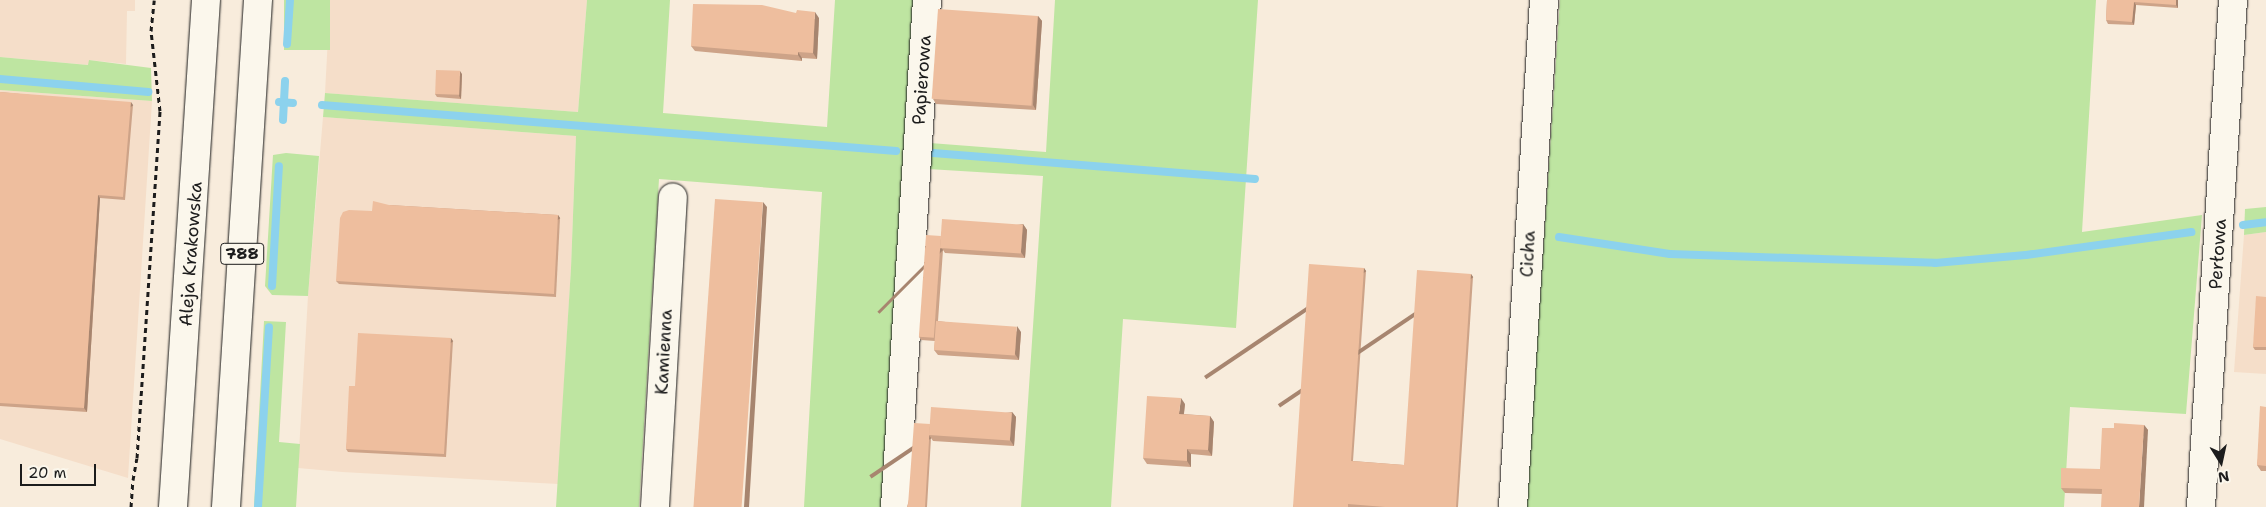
<!DOCTYPE html>
<html>
<head>
<meta charset="utf-8">
<style>
	body { margin:0 }
	#map { position:relative; width:2266px; height:507px; overflow:hidden; background:#f8ecdc; font-family:"Shantell Sans",sans-serif }
	div>[style] { position:absolute }
	.built>* { inset:0; background:#f5dec9 }
	.green>* { inset:0; background:#bee5a1; transform-origin:0 0 }
	.stream>* { height:8px; margin:-4px; padding:0 4px; transform-origin:4px; border-radius:4px; background:#8cd2ed }
	.path>* { height:3px; margin-top:-1.5px; transform-origin:0; background:repeating-linear-gradient(90deg,#1c1c1c 0 5px,transparent 0 9px) }
	.roads { filter:drop-shadow(0 0 1px #1c1c1c) drop-shadow(0 0 1px #1c1c1c) }
	.minor>* { height:28px; margin:-14px; padding:0 14px; transform-origin:14px; border-radius:14px; background:#fbf7ec }
	.major>* { height:28px; margin:-14px; padding:0 14px; transform-origin:14px; border-radius:14px; background:#fbf7ec }
	.wall>* { inset:0; background:#cda388 }
	.shaded-wall>* { inset:0; background:#a7856f; transform-origin:0 0 }
	.building>* { inset:0; background:#eebe9e; transform-origin:0 0 }
	span { translate:-50% -50%; white-space:nowrap; text-align:center; line-height:1.15; -webkit-text-stroke:4.5px #fbf7ec; paint-order:stroke }
	.shield-label span { padding:1px 4px; background:#fbf7ec; border:1px solid; border-radius:4px; -webkit-text-stroke-width:0 }
	.shield-label { font-size:16px; color:#1c1c1c; font-weight:700 }
	.street-label { font-size:18px; color:#1c1c1c }
	.north { position:absolute; left:2196px; top:437px; width:50px; height:50px; -webkit-text-stroke:4px #fbf7ec; paint-order:stroke; rotate:170deg; font-size:14px; font-weight:700; line-height:20px; text-align:center; color:#1c1c1c }
	.north::after { content:''; display:block; margin:auto; width:18px; height:22px; background:#1c1c1c; clip-path:polygon(50% 0,100% 100%,50% 72%,0 100%) }
	.scale { position:absolute; left:20px; top:464px; width:76px; height:22px; box-sizing:border-box; border:2px solid #1c1c1c; border-top:0; padding-left:6px; font-size:15px; line-height:18px; white-space:nowrap; color:#1c1c1c; -webkit-text-stroke:4px #fbf7ec; paint-order:stroke }
</style>
</head>
<body>
<div id="map">
	<div class="built">
		<i style="clip-path:polygon(0 0,135px 0,135px 11px,127px 11px,126px 64px,89px 60px,89px 65px,0 57px)"></i>
		<i style="clip-path:polygon(330px 0,587px 0,578px 112px,325px 93px)"></i>
		<i style="clip-path:polygon(0 90px,152px 101px,128px 478px,0 439px)"></i>
		<i style="clip-path:polygon(323px 117px,576px 136px,571px 268px,558px 484px,342px 472px,298px 468px,308px 296px)"></i>
		<i style="clip-path:polygon(2266px 232px,2266px 374px,2234px 372px,2244px 235px)"></i>
	</div>
	<div class="green">
		<i style="left:284px;top:0;width:46px;height:50px"></i>
		<i style="clip-path:polygon(587px 0,670px 0,663px 113px,827px 127px,835px 0,915px 0,884px 507px,804px 507px,822px 192px,659px 179px,639px 507px,556px 507px,571px 268px,576px 136px,323px 117px,325px 93px,578px 112px)"></i>
		<i style="clip-path:polygon(1055px 0,1258px 0,1236px 328px,1123px 319px,1111px 507px,1021px 507px,1043px 176px,928px 169px,930px 143px,1046px 152px)"></i>
		<i style="clip-path:polygon(1560px 0,2096px 0,2082px 232px,2202px 215px,2186px 414px,2070px 407px,2064px 507px,1526px 507px)"></i>
		<i style="clip-path:polygon(0 57px,88px 65px,89px 60px,151px 68px,152px 101px,0 90px)"></i>
		<i style="clip-path:polygon(286px 153px,319px 156px,308px 296px,272px 295px,265px 286px,273px 155px)"></i>
		<i style="clip-path:polygon(2266px 207px,2266px 232px,2244px 235px,2245px 209px)"></i>
		<i style="clip-path:polygon(264px 321px,286px 322px,279px 442px,300px 444px,296px 507px,254px 507px)"></i>
	</div>
	<div class="stream">
		<i style="left:287px;top:44px;width:44px;rotate:-86.1deg"></i>
		<i style="left:0;top:79px;width:149px;rotate:5deg"></i>
		<i style="left:279px;top:102px;width:14px;rotate:4deg"></i>
		<i style="left:322px;top:105px;width:576px;rotate:4.58deg"></i>
		<i style="left:283px;top:120px;width:39px;rotate:-87deg"></i>
		<i style="left:933px;top:153px;width:323px;rotate:4.6deg"></i>
		<i style="left:2243px;top:225px;width:23px;rotate:-7deg"></i>
		<i style="left:1559px;top:237px;width:112px;rotate:8.7deg"></i>
		<i style="left:1670px;top:254px;width:265px;rotate:1.9deg"></i>
		<i style="left:1935px;top:263px;width:91px;rotate:-5deg"></i>
		<i style="left:2026px;top:255px;width:167px;rotate:-7.9deg"></i>
		<i style="left:272px;top:286px;width:120px;rotate:-86.7deg"></i>
		<i style="left:258px;top:507px;width:180px;rotate:-86.5deg"></i>
	</div>
	<div class="path">
		<i style="left:131px;top:507px;width:27px;rotate:-86deg"></i>
		<i style="left:133px;top:480px;width:22px;rotate:-80deg"></i>
		<i style="left:137px;top:458px;width:348px;rotate:-86.2deg"></i>
		<i style="left:160px;top:111px;width:81px;rotate:-96.4deg"></i>
		<i style="left:151px;top:31px;width:31px;rotate:-84deg"></i>
	</div>
	<div class="roads">
		<div class="minor">
			<i style="left:655px;top:507px;width:310px;rotate:-86.7deg"></i>
			<i style="left:895px;top:507px;width:508px;rotate:-86.39deg"></i>
			<i style="left:1513px;top:507px;width:508px;rotate:-86.5deg"></i>
			<i style="left:2201px;top:507px;width:508px;rotate:-86.39deg"></i>
		</div>
		<div class="major">
			<i style="left:173px;top:507px;width:508px;rotate:-86.28deg"></i>
			<i style="left:226px;top:507px;width:508px;rotate:-86.39deg"></i>
		</div>
	</div>
	<div class="wall">
		<i style="clip-path:polygon(2107px 0,2178px 0,2178px 8px,2136px 5px,2134px 25px,2108px 24px,2106px 20px)"></i>
		<i style="clip-path:polygon(1038px 16px,1042px 21px,1036px 110px,936px 104px,933px 99px)"></i>
		<i style="clip-path:polygon(819px 18px,817px 59px,802px 58px,802px 61px,695px 51px,691px 46px)"></i>
		<i style="clip-path:polygon(462px 74px,461px 99px,437px 97px,435px 94px)"></i>
		<i style="clip-path:polygon(0 92px,133px 105px,125px 200px,100px 198px,87px 412px,0 406px)"></i>
		<i style="clip-path:polygon(389px 205px,558px 215px,560px 218px,556px 297px,339px 284px,336px 281px,372px 211px)"></i>
		<i style="clip-path:polygon(1023px 224px,1027px 230px,1025px 258px,945px 253px,943px 250px,938px 321px,1021px 332px,1019px 360px,938px 355px,934px 350px,935px 341px,921px 340px,919px 337px,941px 236px)"></i>
		<i style="clip-path:polygon(1364px 268px,1366px 271px,1353px 461px,1404px 465px,1471px 274px,1473px 277px,1458px 507px,1293px 507px)"></i>
		<i style="clip-path:polygon(2266px 297px,2266px 350px,2255px 350px,2253px 347px)"></i>
		<i style="clip-path:polygon(453px 341px,446px 457px,348px 452px,346px 449px,355px 386px)"></i>
		<i style="clip-path:polygon(1185px 404px,1184px 414px,1210px 416px,1214px 422px,1212px 456px,1191px 454px,1191px 467px,1147px 464px,1143px 458px)"></i>
		<i style="clip-path:polygon(2266px 407px,2266px 471px,2261px 471px,2257px 465px)"></i>
		<i style="clip-path:polygon(1012px 412px,1016px 417px,1014px 446px,933px 441px,931px 438px,927px 507px,907px 507px,930px 424px)"></i>
		<i style="clip-path:polygon(2144px 425px,2148px 430px,2102px 494px,2065px 493px,2061px 488px,2100px 469px,2114px 428px)"></i>
	</div>
	<div class="shaded-wall">
		<i style="clip-path:polygon(2176px 0,2178px 0,2178px 8px,2176px 5px)"></i>
		<i style="clip-path:polygon(2134px 2px,2136px 5px,2134px 25px,2132px 22px)"></i>
		<i style="clip-path:polygon(815px 12px,819px 18px,817px 59px,813px 53px)"></i>
		<i style="clip-path:polygon(1038px 16px,1042px 21px,1036px 110px,1033px 105px)"></i>
		<i style="clip-path:polygon(798px 52px,802px 58px,802px 61px,798px 55px)"></i>
		<i style="clip-path:polygon(460px 71px,462px 74px,461px 99px,459px 96px)"></i>
		<i style="left:131px;top:102px;width:4px;height:95px;rotate:56deg"></i>
		<i style="clip-path:polygon(98px 195px,100px 198px,87px 412px,84px 408px)"></i>
		<i style="clip-path:polygon(763px 202px,767px 207px,749px 507px,744px 507px)"></i>
		<i style="left:558px;top:215px;width:4px;height:79px;rotate:56deg"></i>
		<i style="clip-path:polygon(1023px 224px,1027px 230px,1025px 258px,1021px 252px)"></i>
		<i style="left:941px;top:248px;width:3px;height:90px;rotate:45deg"></i>
		<i style="left:1364px;top:268px;width:4px;height:193px;rotate:56deg"></i>
		<i style="left:1471px;top:274px;width:4px;height:233px;rotate:56deg"></i>
		<i style="clip-path:polygon(1017px 326px,1021px 332px,1019px 360px,1015px 354px)"></i>
		<i style="left:451px;top:338px;width:4px;height:116px;rotate:56deg"></i>
		<i style="clip-path:polygon(1181px 398px,1185px 404px,1183px 420px,1179px 414px)"></i>
		<i style="clip-path:polygon(1012px 412px,1016px 417px,1014px 446px,1010px 440px)"></i>
		<i style="clip-path:polygon(1210px 416px,1214px 422px,1212px 456px,1208px 450px)"></i>
		<i style="clip-path:polygon(2144px 425px,2148px 430px,2144px 507px,2139px 507px)"></i>
		<i style="left:929px;top:435px;width:4px;height:72px;rotate:56deg"></i>
		<i style="clip-path:polygon(1187px 449px,1191px 454px,1191px 467px,1187px 461px)"></i>
	</div>
	<div class="building">
		<i style="clip-path:polygon(2107px 0,2176px 0,2176px 5px,2134px 2px,2132px 22px,2106px 20px)"></i>
		<i style="clip-path:polygon(693px 4px,762px 5px,796px 13px,797px 10px,815px 12px,813px 53px,798px 52px,798px 55px,691px 46px)"></i>
		<i style="left:938px;top:9px;width:100px;height:90px;rotate:4deg"></i>
		<i style="left:436px;top:70px;width:24px;height:24px;rotate:2deg"></i>
		<i style="clip-path:polygon(0 92px,131px 102px,123px 197px,98px 195px,84px 408px,0 403px)"></i>
		<i style="left:715px;top:199px;width:48px;height:309px;rotate:4deg"></i>
		<i style="clip-path:polygon(373px 201px,389px 205px,558px 215px,554px 294px,336px 281px,340px 218px,343px 212px,349px 210px,372px 211px)"></i>
		<i style="left:942px;top:219px;width:81px;height:29px;rotate:4deg"></i>
		<i style="left:926px;top:235px;width:15px;height:102px;rotate:4deg"></i>
		<i style="clip-path:polygon(1309px 264px,1364px 268px,1351px 461px,1404px 465px,1417px 270px,1471px 274px,1456px 507px,1385px 507px,1348px 504px,1348px 507px,1293px 507px)"></i>
		<i style="clip-path:polygon(2256px 296px,2266px 297px,2266px 347px,2253px 347px)"></i>
		<i style="left:936px;top:321px;width:81px;height:29px;rotate:4deg"></i>
		<i style="clip-path:polygon(358px 333px,451px 338px,444px 454px,346px 449px,349px 386px,355px 386px)"></i>
		<i style="clip-path:polygon(1147px 396px,1181px 398px,1179px 414px,1210px 416px,1208px 450px,1187px 449px,1187px 461px,1143px 458px)"></i>
		<i style="clip-path:polygon(2260px 406px,2266px 407px,2266px 466px,2257px 465px)"></i>
		<i style="left:931px;top:407px;width:81px;height:28px;rotate:4deg"></i>
		<i style="clip-path:polygon(914px 423px,930px 424px,925px 507px,907px 507px,908px 505px)"></i>
		<i style="clip-path:polygon(2114px 423px,2144px 425px,2139px 507px,2101px 507px,2102px 489px,2061px 488px,2061px 468px,2100px 469px,2102px 428px,2114px 428px)"></i>
	</div>
	<div class="shield-label">
		<span style="left:242px;top:254px">788</span>
	</div>
	<div class="street-label">
		<span style="left:922px;top:80px;rotate:-86deg">Papierowa</span>
		<span style="left:191px;top:254px;rotate:-86deg">Aleja Krakowska</span>
		<span style="left:1528px;top:254px;rotate:-87deg">Cicha</span>
		<span style="left:2218px;top:254px;rotate:-86deg">Perłowa</span>
		<span style="left:664px;top:352px;rotate:-87deg">Kamienna</span>
	</div>
	<div class="north">N</div>
	<div class="scale">20 m</div>
</div>
</body>
</html>
